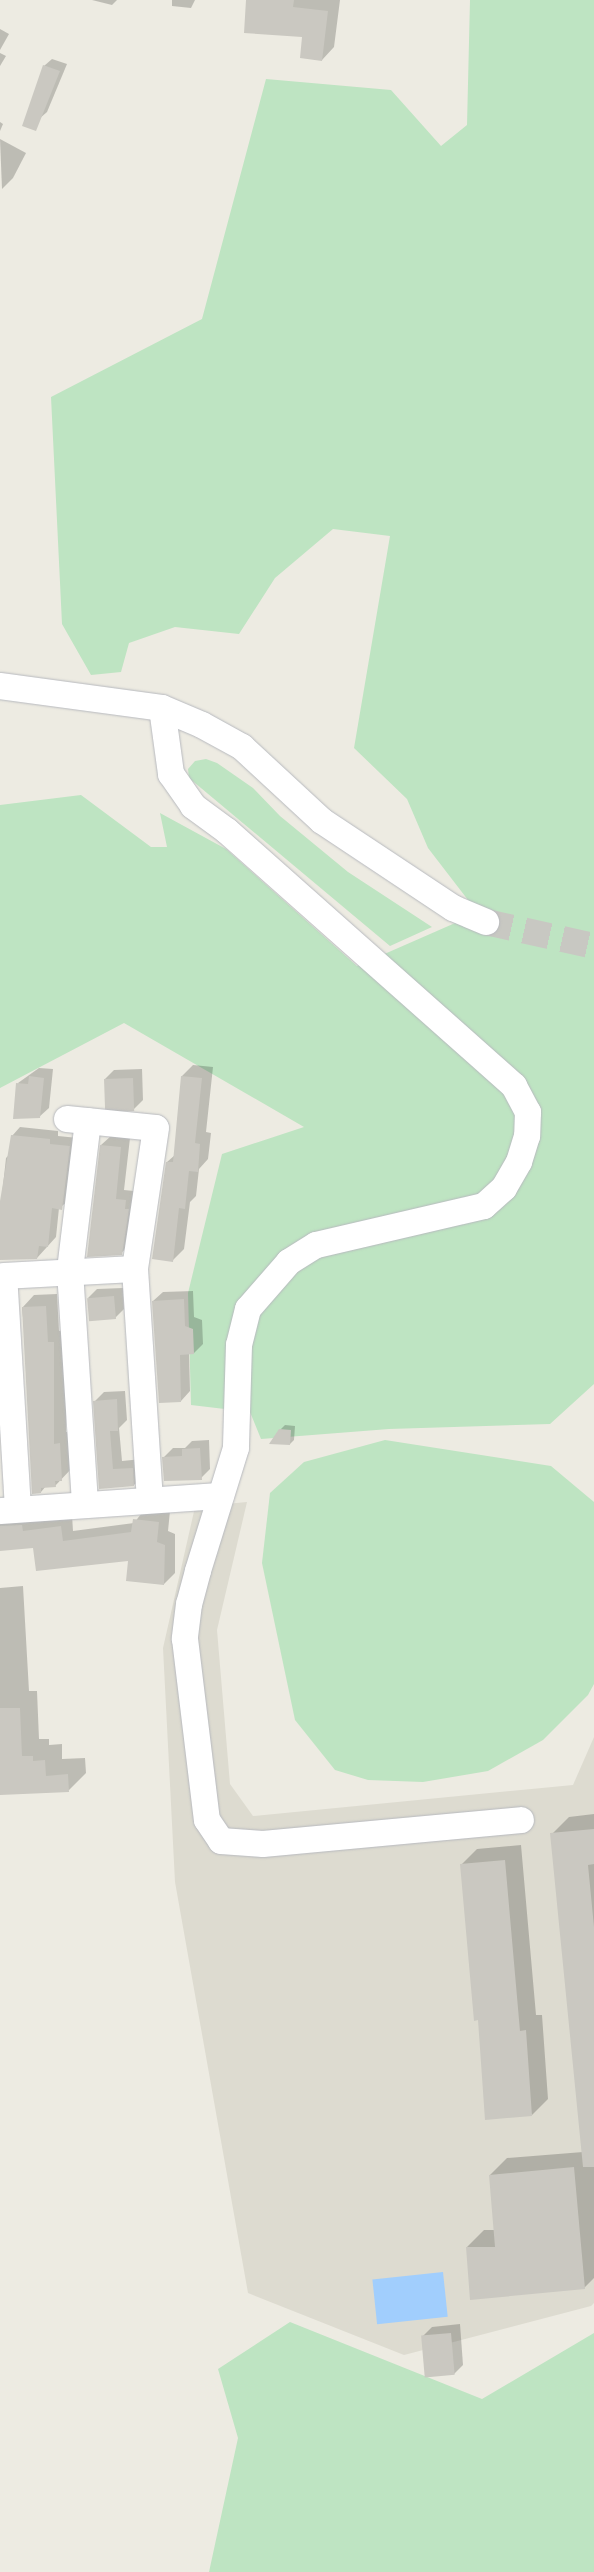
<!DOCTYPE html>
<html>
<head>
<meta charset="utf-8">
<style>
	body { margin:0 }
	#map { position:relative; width:594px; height:2572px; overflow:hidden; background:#edebe2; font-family:Raleway,sans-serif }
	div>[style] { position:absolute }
	.education>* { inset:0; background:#dddbd0 }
	.green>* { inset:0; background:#bee4c2 }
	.water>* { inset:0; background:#a1cefd; transform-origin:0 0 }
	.shadow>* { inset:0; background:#0003 }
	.building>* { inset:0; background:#cac8c1; transform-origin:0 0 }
	.minor-tunnel>* { height:26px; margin-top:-13px; transform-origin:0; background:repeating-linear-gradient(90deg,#c8c8c2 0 26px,transparent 0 39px) }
	.roads { filter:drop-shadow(0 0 1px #b7b9be) drop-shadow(0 0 1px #b7b9be) }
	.minor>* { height:26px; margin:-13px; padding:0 13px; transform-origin:13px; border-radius:13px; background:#fff }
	span { translate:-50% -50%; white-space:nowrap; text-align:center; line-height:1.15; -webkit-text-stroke:5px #fff; paint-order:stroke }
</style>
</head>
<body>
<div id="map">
	<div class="education">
		<i style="clip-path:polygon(247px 1502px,217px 1630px,230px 1784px,253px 1816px,573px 1785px,594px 1737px,594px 2303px,591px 2306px,404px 2355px,248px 2293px,175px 1882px,163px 1648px,195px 1507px)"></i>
	</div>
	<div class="green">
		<i style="clip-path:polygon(470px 0,594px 0,594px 1384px,550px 1424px,389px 1429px,261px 1439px,250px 1412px,191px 1405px,188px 1293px,222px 1154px,304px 1127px,124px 1023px,0 1088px,0 805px,81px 795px,151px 847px,167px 847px,160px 813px,226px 849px,357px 966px,478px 913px,428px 848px,407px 799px,354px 748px,390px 536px,333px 529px,275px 578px,239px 634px,175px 627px,129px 643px,121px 672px,91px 675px,62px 624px,51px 397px,202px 319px,266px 79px,391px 90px,441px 146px,467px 125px)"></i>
		<i style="clip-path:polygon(206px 759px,217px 763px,253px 788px,280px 816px,348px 872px,432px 927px,390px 946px,189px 778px,188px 769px,195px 761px)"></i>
		<i style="clip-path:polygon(385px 1440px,551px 1466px,594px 1502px,594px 1684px,588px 1695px,543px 1740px,488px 1771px,423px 1782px,368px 1780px,335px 1770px,295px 1720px,262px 1563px,270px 1493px,304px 1462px)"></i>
		<i style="clip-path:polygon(290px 2322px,482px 2399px,594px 2333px,594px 2572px,209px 2572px,238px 2438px,218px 2369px)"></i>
	</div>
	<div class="water">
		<i style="left:443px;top:2272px;width:45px;height:71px;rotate:84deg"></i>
	</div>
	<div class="shadow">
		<i style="clip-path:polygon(92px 0,117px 0,112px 5px)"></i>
		<i style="clip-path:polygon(172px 0,195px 0,191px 8px,172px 6px)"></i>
		<i style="clip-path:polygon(247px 0,340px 0,334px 47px,322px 60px,304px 36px)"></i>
		<i style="clip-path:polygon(0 29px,9px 34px,0 50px)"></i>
		<i style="clip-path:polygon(0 53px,6px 56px,0 66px)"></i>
		<i style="clip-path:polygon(52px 59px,67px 64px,47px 112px,39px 119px,44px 66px)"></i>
		<i style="clip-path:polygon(0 122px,3px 124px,0 131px)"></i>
		<i style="clip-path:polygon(0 139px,26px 153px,13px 178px,2px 189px)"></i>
		<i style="clip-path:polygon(193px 1065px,213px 1067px,206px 1132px,211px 1133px,208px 1159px,199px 1169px,196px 1196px,190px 1202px,184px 1249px,173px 1260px,167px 1162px,175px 1155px,182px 1076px)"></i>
		<i style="clip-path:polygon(39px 1068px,53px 1069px,49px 1108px,39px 1117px,18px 1083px)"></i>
		<i style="clip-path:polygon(142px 1069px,143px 1100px,134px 1109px,105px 1079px,114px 1070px)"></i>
		<i style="clip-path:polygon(20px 1127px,58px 1131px,58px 1136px,78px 1138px,70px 1200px,59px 1208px,56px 1237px,37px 1258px,0 1259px,0 1213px,6px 1158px,10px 1154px,12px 1136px)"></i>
		<i style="clip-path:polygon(111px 1136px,130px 1138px,124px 1190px,134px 1191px,131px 1244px,121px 1253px,101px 1145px)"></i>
		<i style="clip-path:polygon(123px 1288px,124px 1309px,115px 1318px,88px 1298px,97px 1289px)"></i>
		<i style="clip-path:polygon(193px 1291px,194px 1317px,202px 1320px,203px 1344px,194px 1353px,189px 1353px,190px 1391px,181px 1401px,153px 1301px,163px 1292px)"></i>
		<i style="clip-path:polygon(57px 1294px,59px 1331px,66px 1330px,66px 1432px,71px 1432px,73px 1467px,55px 1486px,46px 1486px,41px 1492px,22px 1308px,34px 1295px)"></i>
		<i style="clip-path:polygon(125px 1391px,127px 1420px,119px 1428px,122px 1461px,142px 1459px,143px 1476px,134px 1485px,100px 1488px,95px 1401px,104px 1392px)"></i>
		<i style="clip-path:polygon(285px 1425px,295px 1426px,294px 1440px,290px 1444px,280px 1430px)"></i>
		<i style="clip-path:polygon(209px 1440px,210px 1469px,201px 1478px,164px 1457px,173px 1448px,185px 1448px,192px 1441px)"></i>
		<i style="clip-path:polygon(145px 1509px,170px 1511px,168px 1531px,175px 1534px,175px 1573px,164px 1584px,130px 1560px,34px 1546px,0 1549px,0 1514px,72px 1515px,73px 1531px,134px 1523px)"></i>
		<i style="clip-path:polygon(23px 1586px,29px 1691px,37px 1691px,39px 1739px,49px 1739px,49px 1745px,62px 1744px,62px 1759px,85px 1758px,86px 1773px,69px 1790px,0 1794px,0 1588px)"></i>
		<i style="clip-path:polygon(594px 1814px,594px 2278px,584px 2288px,467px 2247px,484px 2230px,495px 2230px,490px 2175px,507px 2158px,583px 2152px,552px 1834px,569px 1817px)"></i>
		<i style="clip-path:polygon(521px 1845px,536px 2015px,542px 2015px,548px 2099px,532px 2115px,479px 2019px,461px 1865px,477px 1849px)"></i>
		<i style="clip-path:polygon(460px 2324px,463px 2365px,454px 2374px,423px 2336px,432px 2327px)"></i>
	</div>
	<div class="building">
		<i style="clip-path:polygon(246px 0,294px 0,293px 7px,328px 11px,322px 61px,300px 58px,302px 37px,244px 33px)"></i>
		<i style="clip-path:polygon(43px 65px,60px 71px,36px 131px,22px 126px)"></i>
		<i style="clip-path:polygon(29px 1076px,44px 1078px,40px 1118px,13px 1119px,16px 1083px,28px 1084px)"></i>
		<i style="clip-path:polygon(181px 1076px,202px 1078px,195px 1143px,200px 1144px,198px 1172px,189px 1171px,185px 1209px,179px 1208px,173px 1262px,152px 1259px,166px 1162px,173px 1162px)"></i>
		<i style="left:133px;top:1078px;width:33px;height:29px;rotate:88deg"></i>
		<i style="clip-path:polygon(11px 1135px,50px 1139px,50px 1144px,70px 1146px,62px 1210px,52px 1208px,48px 1247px,39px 1246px,37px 1259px,0 1260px,0 1201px)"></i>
		<i style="clip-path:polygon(100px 1145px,121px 1147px,116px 1199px,126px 1200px,125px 1209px,129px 1209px,122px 1255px,87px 1257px)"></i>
		<i style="left:114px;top:1296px;width:23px;height:27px;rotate:85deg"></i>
		<i style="clip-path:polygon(184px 1299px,185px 1326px,193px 1329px,194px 1354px,180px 1355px,181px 1402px,159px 1403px,152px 1301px)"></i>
		<i style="clip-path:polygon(46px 1306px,48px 1342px,54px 1342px,54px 1444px,60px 1443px,62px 1481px,55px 1481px,56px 1487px,41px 1488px,41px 1493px,32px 1494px,22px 1307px)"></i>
		<i style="clip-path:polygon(117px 1399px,118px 1431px,110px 1431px,113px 1469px,133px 1468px,134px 1486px,99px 1489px,93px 1401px)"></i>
		<i style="clip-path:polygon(279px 1429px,291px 1430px,290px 1445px,269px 1444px)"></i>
		<i style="clip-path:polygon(200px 1448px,202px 1480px,164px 1481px,162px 1457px,182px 1456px,182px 1449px)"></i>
		<i style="clip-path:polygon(133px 1519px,159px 1522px,157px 1542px,165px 1545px,164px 1585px,126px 1581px,128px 1561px,36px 1571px,33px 1548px,0 1551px,0 1526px,22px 1525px,23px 1531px,61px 1526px,63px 1541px,131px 1532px)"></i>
		<i style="clip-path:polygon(0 1708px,20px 1708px,22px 1756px,33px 1756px,33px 1761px,45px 1760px,46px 1776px,68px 1774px,69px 1792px,0 1795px)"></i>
		<i style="clip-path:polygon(594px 1829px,594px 1864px,588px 1865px,594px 1927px,594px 2167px,583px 2167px,550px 1833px)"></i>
		<i style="clip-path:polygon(505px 1860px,520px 2031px,526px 2030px,532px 2116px,485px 2120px,478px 2020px,474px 2021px,460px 1864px)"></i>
		<i style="clip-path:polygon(574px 2167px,585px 2289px,470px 2300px,466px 2247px,495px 2247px,489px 2175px)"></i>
		<i style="left:451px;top:2333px;width:42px;height:30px;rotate:85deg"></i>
	</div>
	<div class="minor-tunnel">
		<i style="left:486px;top:922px;width:111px;rotate:12.5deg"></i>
	</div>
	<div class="roads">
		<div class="minor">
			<i style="left:0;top:686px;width:163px;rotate:7.7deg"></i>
			<i style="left:162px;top:708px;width:43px;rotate:23deg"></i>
			<i style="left:202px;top:725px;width:46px;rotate:28.8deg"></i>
			<i style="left:242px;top:747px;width:109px;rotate:42.8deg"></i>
			<i style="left:322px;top:821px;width:157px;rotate:33.6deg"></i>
			<i style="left:453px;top:908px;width:36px;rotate:23deg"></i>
			<i style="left:162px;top:708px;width:67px;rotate:82.2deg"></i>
			<i style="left:171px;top:774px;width:39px;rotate:55deg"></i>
			<i style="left:193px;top:806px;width:42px;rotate:36.3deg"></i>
			<i style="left:227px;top:831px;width:384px;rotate:41.6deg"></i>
			<i style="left:514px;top:1086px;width:30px;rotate:62deg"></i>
			<i style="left:528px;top:1112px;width:24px;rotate:92deg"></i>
			<i style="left:527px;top:1136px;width:27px;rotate:107deg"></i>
			<i style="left:519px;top:1162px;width:30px;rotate:120deg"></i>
			<i style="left:504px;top:1188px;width:27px;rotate:138deg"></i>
			<i style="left:484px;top:1206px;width:172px;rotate:166.9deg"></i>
			<i style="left:316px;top:1245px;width:32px;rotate:148deg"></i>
			<i style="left:289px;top:1262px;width:62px;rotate:131.1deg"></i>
			<i style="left:248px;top:1309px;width:37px;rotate:104deg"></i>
			<i style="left:239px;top:1345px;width:103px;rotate:91.7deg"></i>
			<i style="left:236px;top:1448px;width:129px;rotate:107.2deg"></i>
			<i style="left:198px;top:1571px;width:34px;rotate:105deg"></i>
			<i style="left:189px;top:1604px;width:35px;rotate:97deg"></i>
			<i style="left:185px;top:1639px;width:182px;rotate:83.1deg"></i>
			<i style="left:207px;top:1820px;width:25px;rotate:56deg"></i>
			<i style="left:221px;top:1841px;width:42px;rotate:4.1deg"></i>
			<i style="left:263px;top:1844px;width:259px;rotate:-5.3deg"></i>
			<i style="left:67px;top:1119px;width:89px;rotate:5.8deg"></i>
			<i style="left:156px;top:1128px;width:143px;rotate:98.5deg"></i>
			<i style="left:135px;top:1269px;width:229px;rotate:86.3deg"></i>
			<i style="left:85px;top:1503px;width:233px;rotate:-93.7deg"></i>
			<i style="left:70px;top:1270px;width:150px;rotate:-83.1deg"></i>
			<i style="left:18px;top:1509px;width:233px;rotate:-93.4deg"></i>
			<i style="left:4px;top:1276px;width:131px;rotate:-3.1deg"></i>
			<i style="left:0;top:1511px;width:221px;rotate:-3.9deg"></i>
		</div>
	</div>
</div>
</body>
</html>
